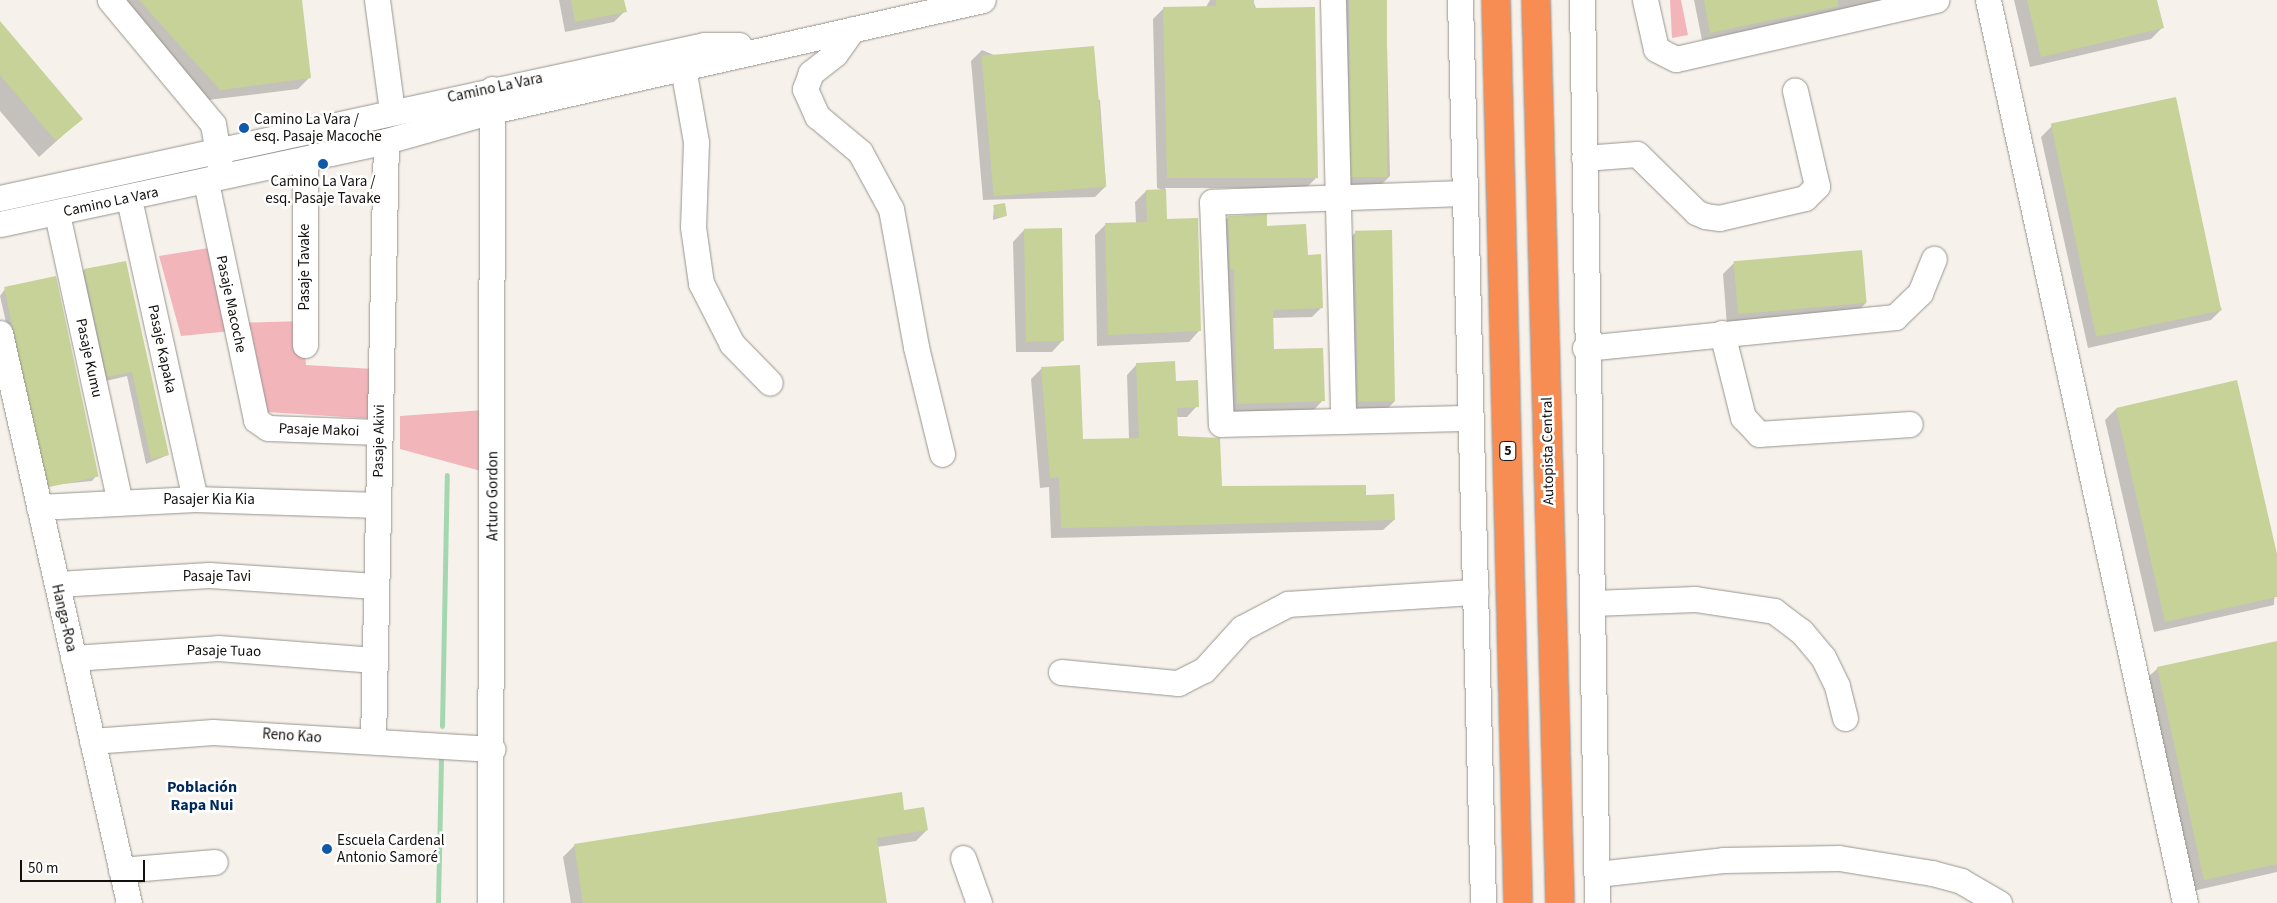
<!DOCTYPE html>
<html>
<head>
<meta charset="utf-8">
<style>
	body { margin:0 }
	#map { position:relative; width:2277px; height:903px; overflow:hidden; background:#f6f2eb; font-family:"Source Sans 3",sans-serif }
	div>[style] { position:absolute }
	.green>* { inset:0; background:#f2b5ba }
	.shadow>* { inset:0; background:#0003 }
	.stream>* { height:5px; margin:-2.5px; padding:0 2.5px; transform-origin:2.5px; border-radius:2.5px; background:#a4d7b0 }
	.building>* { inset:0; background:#c7d299; transform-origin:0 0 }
	.roads { filter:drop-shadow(0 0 1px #98948e) drop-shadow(0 0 1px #98948e) }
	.minor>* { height:25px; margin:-12.5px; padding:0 12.5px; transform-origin:12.5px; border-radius:12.5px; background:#fff }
	.highway>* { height:28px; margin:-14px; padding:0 14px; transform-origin:14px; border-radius:14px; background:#f88d53 }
	.dots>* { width:14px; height:14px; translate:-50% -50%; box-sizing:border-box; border:2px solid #fff; border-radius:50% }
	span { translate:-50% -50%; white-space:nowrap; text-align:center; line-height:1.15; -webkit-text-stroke:5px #fff; paint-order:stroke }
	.shield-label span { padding:1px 4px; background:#fff; border:1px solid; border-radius:4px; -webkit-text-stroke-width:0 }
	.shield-label { font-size:14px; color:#13110f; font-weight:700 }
	.street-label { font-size:15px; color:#13110f }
	.poi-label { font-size:15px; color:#13110f }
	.left { translate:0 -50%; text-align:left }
	.neighbourhood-label { font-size:16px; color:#00295a; font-weight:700 }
	.scale { position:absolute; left:20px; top:860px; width:125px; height:22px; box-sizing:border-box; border:2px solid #13110f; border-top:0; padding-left:6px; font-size:15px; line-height:18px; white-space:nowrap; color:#13110f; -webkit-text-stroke:4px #fff; paint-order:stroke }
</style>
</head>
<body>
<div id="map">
	<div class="green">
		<i style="clip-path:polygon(1670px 0,1681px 0,1688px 35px,1672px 38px)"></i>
		<i style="clip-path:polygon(215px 247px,235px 323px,302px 321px,306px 365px,374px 369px,377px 419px,267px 412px,251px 329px,181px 336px,159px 256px)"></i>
		<i style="clip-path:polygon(484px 410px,481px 471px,400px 449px,400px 416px)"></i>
	</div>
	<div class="shadow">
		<i style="clip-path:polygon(118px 0,301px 0,310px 77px,298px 89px,208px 100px)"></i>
		<i style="clip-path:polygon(559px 0,623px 0,625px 11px,614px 22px,565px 32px)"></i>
		<i style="clip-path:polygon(1210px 0,1253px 0,1317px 177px,1306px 188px,1165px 188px,1166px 220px,1199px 331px,1189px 342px,1097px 346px,1095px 235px,1106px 224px,1136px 223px,1135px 202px,1146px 191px,1163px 190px,1157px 188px,1153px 19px,1164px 8px,1206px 7px)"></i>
		<i style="clip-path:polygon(1338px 0,1386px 0,1390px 176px,1379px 187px,1343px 188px)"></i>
		<i style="clip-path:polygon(1694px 0,1896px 0,1702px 40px)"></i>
		<i style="clip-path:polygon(2014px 0,2156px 0,2162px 28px,2151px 39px,2030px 67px)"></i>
		<i style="clip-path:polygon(0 23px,81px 119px,39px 157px,0 111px)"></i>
		<i style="clip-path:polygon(982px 50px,1100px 100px,1106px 186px,1095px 197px,983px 200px,971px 61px)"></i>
		<i style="clip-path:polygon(2052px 126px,2222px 309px,2211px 320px,2088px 348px,2041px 137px)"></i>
		<i style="clip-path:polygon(994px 206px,1006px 216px,993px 220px)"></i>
		<i style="clip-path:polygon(1228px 217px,1266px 227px,1306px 256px,1322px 307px,1312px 317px,1272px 318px,1273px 351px,1323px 400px,1314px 410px,1229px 413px,1219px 226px)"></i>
		<i style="clip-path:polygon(1024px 230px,1063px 340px,1052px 352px,1016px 352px,1013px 242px)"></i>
		<i style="clip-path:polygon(1356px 232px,1395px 401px,1384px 412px,1348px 413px,1345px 243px)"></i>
		<i style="clip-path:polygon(125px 263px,168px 455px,146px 464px,127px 376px,102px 382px,79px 276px,84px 270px)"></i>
		<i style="clip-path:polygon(1734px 263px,1866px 303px,1855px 314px,1727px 326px,1723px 274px)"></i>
		<i style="clip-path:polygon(5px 289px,97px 475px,92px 481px,43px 486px,0 296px)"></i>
		<i style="clip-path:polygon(1137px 364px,1175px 382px,1197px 406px,1187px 417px,1176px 417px,1177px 438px,1221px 487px,1365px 496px,1394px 520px,1383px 530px,1051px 538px,1049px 487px,1040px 488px,1031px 379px,1042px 368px,1082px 441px,1129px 439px,1127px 375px)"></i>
		<i style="clip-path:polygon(2116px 409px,2277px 559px,2274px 605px,2154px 632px,2105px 420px)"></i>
		<i style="clip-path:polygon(2277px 642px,2277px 872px,2193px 891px,2146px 679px,2158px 668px)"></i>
		<i style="clip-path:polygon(903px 811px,927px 830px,916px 841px,877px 847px,886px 903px,571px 903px,563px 857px,574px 846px)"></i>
	</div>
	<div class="stream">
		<i style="left:442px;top:726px;width:251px;rotate:-88.9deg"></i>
		<i style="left:438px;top:903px;width:149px;rotate:-88.8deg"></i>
	</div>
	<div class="building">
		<i style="clip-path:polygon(139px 0,302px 0,311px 78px,220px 90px)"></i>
		<i style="clip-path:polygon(571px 0,624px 0,627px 12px,575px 22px)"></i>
		<i style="clip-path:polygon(1216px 0,1254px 0,1254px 8px,1315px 7px,1318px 178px,1167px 178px,1163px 7px,1216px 6px)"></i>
		<i style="left:1349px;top:0;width:38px;height:177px"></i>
		<i style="clip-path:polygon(1704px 0,1838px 0,1838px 6px,1710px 33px)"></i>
		<i style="clip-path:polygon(2027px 0,2157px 0,2164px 28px,2041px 57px)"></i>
		<i style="clip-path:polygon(0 21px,83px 119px,56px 141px,0 75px)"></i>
		<i style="left:1094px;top:46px;width:141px;height:113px;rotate:85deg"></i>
		<i style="left:2176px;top:97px;width:218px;height:128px;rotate:78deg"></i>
		<i style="clip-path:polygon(1166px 189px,1167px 219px,1198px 218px,1201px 331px,1108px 335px,1105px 223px,1147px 222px,1146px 190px)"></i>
		<i style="left:1005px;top:203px;width:13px;height:12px;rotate:81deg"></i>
		<i style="clip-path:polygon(1267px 214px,1267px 226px,1306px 224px,1308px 255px,1321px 254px,1323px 308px,1273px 310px,1274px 349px,1323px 348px,1325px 401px,1237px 404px,1234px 269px,1230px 269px,1228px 216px)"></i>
		<i style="left:1062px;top:228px;width:113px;height:38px;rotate:89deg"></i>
		<i style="left:1392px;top:230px;width:171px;height:37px;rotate:89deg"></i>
		<i style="left:1862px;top:250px;width:53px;height:129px;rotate:85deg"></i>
		<i style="clip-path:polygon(126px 261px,169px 455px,151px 459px,132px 372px,107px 377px,84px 269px)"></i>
		<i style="left:56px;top:276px;width:205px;height:53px;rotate:78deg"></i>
		<i style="clip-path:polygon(1175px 361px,1176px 381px,1198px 380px,1199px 407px,1177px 408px,1178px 436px,1220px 438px,1222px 486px,1366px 485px,1366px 495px,1394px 494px,1395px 520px,1061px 528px,1059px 477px,1050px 478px,1041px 367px,1080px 365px,1083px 439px,1139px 438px,1136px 363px)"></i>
		<i style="clip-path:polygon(2237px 380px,2277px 554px,2277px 597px,2165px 622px,2116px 408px)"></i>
		<i style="clip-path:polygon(2277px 641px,2277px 864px,2204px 880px,2157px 667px)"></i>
		<i style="clip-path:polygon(902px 792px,904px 810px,924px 807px,928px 830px,877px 838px,887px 903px,583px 903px,574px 844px)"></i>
	</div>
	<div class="roads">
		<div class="minor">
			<i style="left:110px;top:0;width:161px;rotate:50.3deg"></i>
			<i style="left:213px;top:124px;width:43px;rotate:80.5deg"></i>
			<i style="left:377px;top:0;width:112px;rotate:82.3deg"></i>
			<i style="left:1333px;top:0;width:421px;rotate:88.6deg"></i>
			<i style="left:1460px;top:0;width:903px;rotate:88.54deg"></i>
			<i style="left:1582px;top:0;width:903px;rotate:89.05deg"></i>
			<i style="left:1645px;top:0;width:50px;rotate:77.3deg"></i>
			<i style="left:1656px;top:49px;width:22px;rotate:27deg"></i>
			<i style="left:1676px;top:59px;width:267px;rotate:-12.8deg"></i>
			<i style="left:1988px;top:0;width:924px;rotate:77.69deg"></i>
			<i style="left:853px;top:29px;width:31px;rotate:126deg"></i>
			<i style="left:835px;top:54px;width:31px;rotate:142deg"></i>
			<i style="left:811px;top:73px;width:17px;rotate:111deg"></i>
			<i style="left:805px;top:89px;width:30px;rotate:66deg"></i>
			<i style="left:817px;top:116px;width:56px;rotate:39.9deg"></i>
			<i style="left:860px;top:152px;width:65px;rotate:61.5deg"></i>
			<i style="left:891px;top:209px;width:140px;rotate:79.7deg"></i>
			<i style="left:916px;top:347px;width:110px;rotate:76.3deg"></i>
			<i style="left:683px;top:68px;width:75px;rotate:80deg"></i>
			<i style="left:696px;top:142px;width:85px;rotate:92deg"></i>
			<i style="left:693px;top:227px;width:57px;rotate:81.9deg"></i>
			<i style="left:701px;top:283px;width:68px;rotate:63.1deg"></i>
			<i style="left:732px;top:344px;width:54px;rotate:45.7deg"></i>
			<i style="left:1584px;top:158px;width:53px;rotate:-4.3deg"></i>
			<i style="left:1637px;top:154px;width:83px;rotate:44.5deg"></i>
			<i style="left:1696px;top:212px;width:10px;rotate:24deg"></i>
			<i style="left:1705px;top:216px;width:14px;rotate:8deg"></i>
			<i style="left:1719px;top:218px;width:88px;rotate:-13.1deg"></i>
			<i style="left:1805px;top:198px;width:17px;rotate:-45deg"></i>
			<i style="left:1817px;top:186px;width:98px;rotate:-103deg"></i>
			<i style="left:206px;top:182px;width:243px;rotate:78.1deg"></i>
			<i style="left:256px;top:420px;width:14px;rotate:34deg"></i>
			<i style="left:268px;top:428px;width:111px;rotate:2.1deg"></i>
			<i style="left:1465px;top:193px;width:253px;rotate:178deg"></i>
			<i style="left:1212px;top:202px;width:222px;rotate:87.7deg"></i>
			<i style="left:1221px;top:424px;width:250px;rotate:-1.4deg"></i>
			<i style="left:0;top:198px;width:720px;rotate:-12.26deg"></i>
			<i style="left:704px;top:45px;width:35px"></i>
			<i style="left:129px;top:199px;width:307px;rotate:77.6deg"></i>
			<i style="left:57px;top:214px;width:295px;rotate:77.7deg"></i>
			<i style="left:0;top:224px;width:395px;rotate:-12.1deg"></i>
			<i style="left:386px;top:141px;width:110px;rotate:-15.8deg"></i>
			<i style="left:492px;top:111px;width:503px;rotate:-12.74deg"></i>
			<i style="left:0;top:333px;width:584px;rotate:77.25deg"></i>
			<i style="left:1722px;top:333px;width:87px;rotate:76deg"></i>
			<i style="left:1743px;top:417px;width:23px;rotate:47deg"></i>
			<i style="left:1759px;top:434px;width:151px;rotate:-3.8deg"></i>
			<i style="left:305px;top:345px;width:186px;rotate:-90deg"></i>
			<i style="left:1585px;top:348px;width:312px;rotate:-5.7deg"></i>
			<i style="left:1895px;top:317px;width:35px;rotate:-44deg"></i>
			<i style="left:1920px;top:293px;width:37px;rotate:-68deg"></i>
			<i style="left:39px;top:507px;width:156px;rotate:-2.9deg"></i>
			<i style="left:195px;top:499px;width:183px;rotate:1.9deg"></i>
			<i style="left:57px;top:584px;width:152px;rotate:-3.4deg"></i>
			<i style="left:209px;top:575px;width:167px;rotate:3.8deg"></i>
			<i style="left:1593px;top:603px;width:102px;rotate:-2.2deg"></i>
			<i style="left:1695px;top:599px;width:80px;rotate:8.6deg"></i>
			<i style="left:1774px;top:611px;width:34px;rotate:37deg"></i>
			<i style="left:1801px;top:631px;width:34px;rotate:50deg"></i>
			<i style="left:1823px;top:657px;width:32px;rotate:64deg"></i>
			<i style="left:1837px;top:686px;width:33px;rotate:76deg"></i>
			<i style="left:73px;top:658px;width:145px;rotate:-3.9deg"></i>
			<i style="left:218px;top:648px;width:157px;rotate:4.4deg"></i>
			<i style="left:1061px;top:672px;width:118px;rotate:5.4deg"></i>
			<i style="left:1178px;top:683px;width:29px;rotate:-27deg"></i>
			<i style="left:1204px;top:670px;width:57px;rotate:-47.9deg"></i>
			<i style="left:1242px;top:628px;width:52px;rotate:-27.6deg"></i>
			<i style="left:1288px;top:604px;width:188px;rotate:-3.7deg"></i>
			<i style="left:92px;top:741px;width:121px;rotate:-4.3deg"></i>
			<i style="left:213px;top:732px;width:280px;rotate:3.5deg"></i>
			<i style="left:373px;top:741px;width:600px;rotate:-88.76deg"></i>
			<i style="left:963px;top:858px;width:48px;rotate:70.4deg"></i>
			<i style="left:121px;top:870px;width:94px;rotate:-4.9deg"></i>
			<i style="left:1597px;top:874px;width:127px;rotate:-6.3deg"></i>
			<i style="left:1723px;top:860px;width:116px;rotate:-1deg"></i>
			<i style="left:1839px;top:858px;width:94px;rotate:9.2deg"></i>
			<i style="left:1932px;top:873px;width:30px;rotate:15deg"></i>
			<i style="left:1961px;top:881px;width:44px;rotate:30.1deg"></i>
			<i style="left:490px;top:903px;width:814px;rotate:-89.86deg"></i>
		</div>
		<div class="highway">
			<i style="left:1496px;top:0;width:903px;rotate:88.6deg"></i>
			<i style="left:1536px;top:0;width:903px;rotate:88.48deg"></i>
		</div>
	</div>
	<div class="dots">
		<i style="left:244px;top:128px;background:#1258a8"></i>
		<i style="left:323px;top:164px;background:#1258a8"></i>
		<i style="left:327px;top:849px;background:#1258a8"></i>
	</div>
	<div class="shield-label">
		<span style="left:1508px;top:451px">5</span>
	</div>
	<div class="street-label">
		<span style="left:495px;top:88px;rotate:-12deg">Camino La Vara</span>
		<span style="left:111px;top:202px;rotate:-12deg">Camino La Vara</span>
		<span style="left:305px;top:267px;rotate:-90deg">Pasaje Tavake</span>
		<span style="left:231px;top:304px;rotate:78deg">Pasaje Macoche</span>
		<span style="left:162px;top:349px;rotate:78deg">Pasaje Kapaka</span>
		<span style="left:89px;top:358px;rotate:78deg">Pasaje Kumu</span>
		<span style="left:319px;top:430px;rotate:2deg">Pasaje Makoi</span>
		<span style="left:379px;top:441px;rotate:-89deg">Pasaje Akivi</span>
		<span style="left:1548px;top:451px;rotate:-91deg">Autopista Central</span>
		<span style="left:493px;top:496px;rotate:-90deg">Arturo Gordon</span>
		<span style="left:209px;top:500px">Pasajer Kia Kia</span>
		<span style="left:217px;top:577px">Pasaje Tavi</span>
		<span style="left:64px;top:618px;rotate:77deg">Hanga-Roa</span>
		<span style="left:224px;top:651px;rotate:1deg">Pasaje Tuao</span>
		<span style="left:292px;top:736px;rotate:4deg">Reno Kao</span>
	</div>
	<div class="poi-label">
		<span class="left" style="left:254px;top:128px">Camino La Vara /<br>esq. Pasaje Macoche</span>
		<span style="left:323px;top:190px">Camino La Vara /<br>esq. Pasaje Tavake</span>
		<span class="left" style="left:337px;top:849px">Escuela Cardenal<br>Antonio Samoré</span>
	</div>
	<div class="neighbourhood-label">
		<span style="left:202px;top:796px">Población<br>Rapa Nui</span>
	</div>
	<div class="scale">50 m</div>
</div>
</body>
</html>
